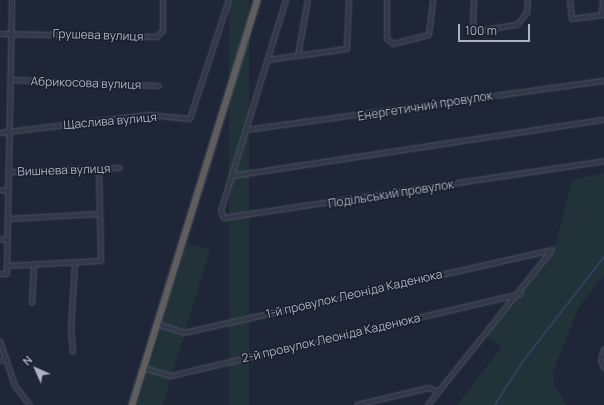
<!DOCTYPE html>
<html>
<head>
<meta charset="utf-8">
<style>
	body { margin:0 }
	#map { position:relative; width:604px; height:405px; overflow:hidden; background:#1f2637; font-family:Manrope,sans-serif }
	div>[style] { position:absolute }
	.green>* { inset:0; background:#213338; transform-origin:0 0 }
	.stream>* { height:1.5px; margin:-0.75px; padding:0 0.75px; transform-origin:0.75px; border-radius:0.75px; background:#32405f }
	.roads { filter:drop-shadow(0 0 1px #4d5363) drop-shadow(0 0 1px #4d5363) }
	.minor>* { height:4px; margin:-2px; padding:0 2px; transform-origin:2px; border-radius:2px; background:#333948 }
	.trunk>* { height:6px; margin:-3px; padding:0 3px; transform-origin:3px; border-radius:3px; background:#5f5e5c }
	span { translate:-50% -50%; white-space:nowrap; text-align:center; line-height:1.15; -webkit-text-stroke:3px #181e2c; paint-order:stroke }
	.street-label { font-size:12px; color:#adb3c5 }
	.north { position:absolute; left:16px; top:349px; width:40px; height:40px; -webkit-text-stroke:3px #181e2c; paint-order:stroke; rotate:315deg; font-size:11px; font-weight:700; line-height:16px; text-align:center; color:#adb3c5 }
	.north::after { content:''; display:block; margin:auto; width:14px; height:18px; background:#adb3c5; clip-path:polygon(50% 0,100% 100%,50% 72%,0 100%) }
	.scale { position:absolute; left:458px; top:24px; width:72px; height:18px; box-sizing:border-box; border:2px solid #adb3c5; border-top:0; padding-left:5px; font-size:12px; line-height:14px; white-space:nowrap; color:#adb3c5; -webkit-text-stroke:3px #181e2c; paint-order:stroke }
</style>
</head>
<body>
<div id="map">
	<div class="green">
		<i style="left:229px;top:0;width:20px;height:423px"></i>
		<i style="clip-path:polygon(604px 173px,604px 275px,578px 308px,553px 372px,555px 387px,567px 405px,457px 405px,502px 347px,487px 335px,556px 243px,572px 180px)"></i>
		<i style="left:187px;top:243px;width:24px;height:170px;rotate:17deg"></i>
	</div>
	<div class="stream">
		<i style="left:495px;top:405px;width:49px;rotate:-57.6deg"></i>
		<i style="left:521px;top:364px;width:135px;rotate:-52.2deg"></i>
	</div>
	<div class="roads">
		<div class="minor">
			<i style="left:286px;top:0;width:221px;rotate:107.1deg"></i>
			<i style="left:221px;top:211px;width:8px;rotate:67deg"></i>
			<i style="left:224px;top:218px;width:384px;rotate:-8.5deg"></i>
			<i style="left:387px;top:0;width:39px;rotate:90deg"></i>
			<i style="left:387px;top:39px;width:8px;rotate:40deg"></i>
			<i style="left:393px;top:44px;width:37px;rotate:-14deg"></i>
			<i style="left:429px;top:35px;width:35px;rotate:-83deg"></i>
			<i style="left:474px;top:0;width:29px;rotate:92deg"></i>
			<i style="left:473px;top:29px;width:5px;rotate:22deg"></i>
			<i style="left:478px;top:31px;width:39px;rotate:-9deg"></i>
			<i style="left:517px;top:25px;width:16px;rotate:-50deg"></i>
			<i style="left:527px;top:13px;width:13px;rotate:-86deg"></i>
			<i style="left:570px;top:0;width:19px;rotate:84deg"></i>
			<i style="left:572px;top:19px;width:32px;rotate:-7deg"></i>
			<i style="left:602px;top:15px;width:15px;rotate:-86deg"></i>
			<i style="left:0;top:34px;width:157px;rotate:1.1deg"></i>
			<i style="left:157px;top:37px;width:8px;rotate:-45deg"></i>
			<i style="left:163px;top:31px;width:31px;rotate:-90deg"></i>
			<i style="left:298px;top:56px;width:57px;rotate:-79.9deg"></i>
			<i style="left:268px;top:60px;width:80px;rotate:-7.9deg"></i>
			<i style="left:347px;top:49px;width:49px;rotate:-87.7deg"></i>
			<i style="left:12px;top:80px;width:147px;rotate:2.3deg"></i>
			<i style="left:246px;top:130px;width:361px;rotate:-7.8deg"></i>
			<i style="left:0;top:133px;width:150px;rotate:-6.9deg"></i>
			<i style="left:149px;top:115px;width:41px;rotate:5.6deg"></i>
			<i style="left:190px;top:119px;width:125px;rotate:-71.9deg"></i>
			<i style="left:8px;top:172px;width:112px;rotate:-2deg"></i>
			<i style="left:232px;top:176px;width:376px;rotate:-8.6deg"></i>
			<i style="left:0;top:190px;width:8px;rotate:7deg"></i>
			<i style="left:8px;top:219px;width:91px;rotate:-3.1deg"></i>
			<i style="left:0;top:239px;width:7px;rotate:8deg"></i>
			<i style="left:7px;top:266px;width:94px;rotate:-3deg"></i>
			<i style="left:101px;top:261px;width:92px;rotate:-91.2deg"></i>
			<i style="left:0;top:274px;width:7px"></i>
			<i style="left:7px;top:274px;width:8px;rotate:-90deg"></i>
			<i style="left:7px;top:266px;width:266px;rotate:-88.9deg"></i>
			<i style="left:32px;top:303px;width:38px;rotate:-87deg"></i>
			<i style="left:157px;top:324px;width:28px;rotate:18deg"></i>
			<i style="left:184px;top:333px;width:377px;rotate:-12.7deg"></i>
			<i style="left:0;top:341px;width:47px;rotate:71.6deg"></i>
			<i style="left:15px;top:386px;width:24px;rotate:52deg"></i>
			<i style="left:604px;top:349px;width:11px;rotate:105deg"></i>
			<i style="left:601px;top:360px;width:9px;rotate:69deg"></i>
			<i style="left:73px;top:352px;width:22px;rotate:-95deg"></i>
			<i style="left:71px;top:330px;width:68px;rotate:-86.6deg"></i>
			<i style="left:0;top:361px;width:6px;rotate:-18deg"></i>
			<i style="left:144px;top:368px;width:28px;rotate:17deg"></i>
			<i style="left:171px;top:376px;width:359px;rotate:-13.2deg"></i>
			<i style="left:357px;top:405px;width:74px;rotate:-13.3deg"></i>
			<i style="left:429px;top:388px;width:11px;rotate:22deg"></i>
			<i style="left:428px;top:405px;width:198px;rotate:-51.3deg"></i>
		</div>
		<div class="trunk">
			<i style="left:132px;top:405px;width:424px;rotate:-72.8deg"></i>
		</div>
	</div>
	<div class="street-label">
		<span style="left:98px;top:35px;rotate:2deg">Грушева вулиця</span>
		<span style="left:86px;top:83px;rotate:2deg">Абрикосова вулиця</span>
		<span style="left:425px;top:106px;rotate:-9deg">Енергетичний провулок</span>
		<span style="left:110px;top:121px;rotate:-5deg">Щаслива вулиця</span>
		<span style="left:64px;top:170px;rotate:-2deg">Вишнева вулиця</span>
		<span style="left:391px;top:194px;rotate:-9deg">Подільський провулок</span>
		<span style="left:354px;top:294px;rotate:-13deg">1-й провулок Леоніда Каденюка</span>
		<span style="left:331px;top:338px;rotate:-13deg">2-й провулок Леоніда Каденюка</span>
	</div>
	<div class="north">N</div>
	<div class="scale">100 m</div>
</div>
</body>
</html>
